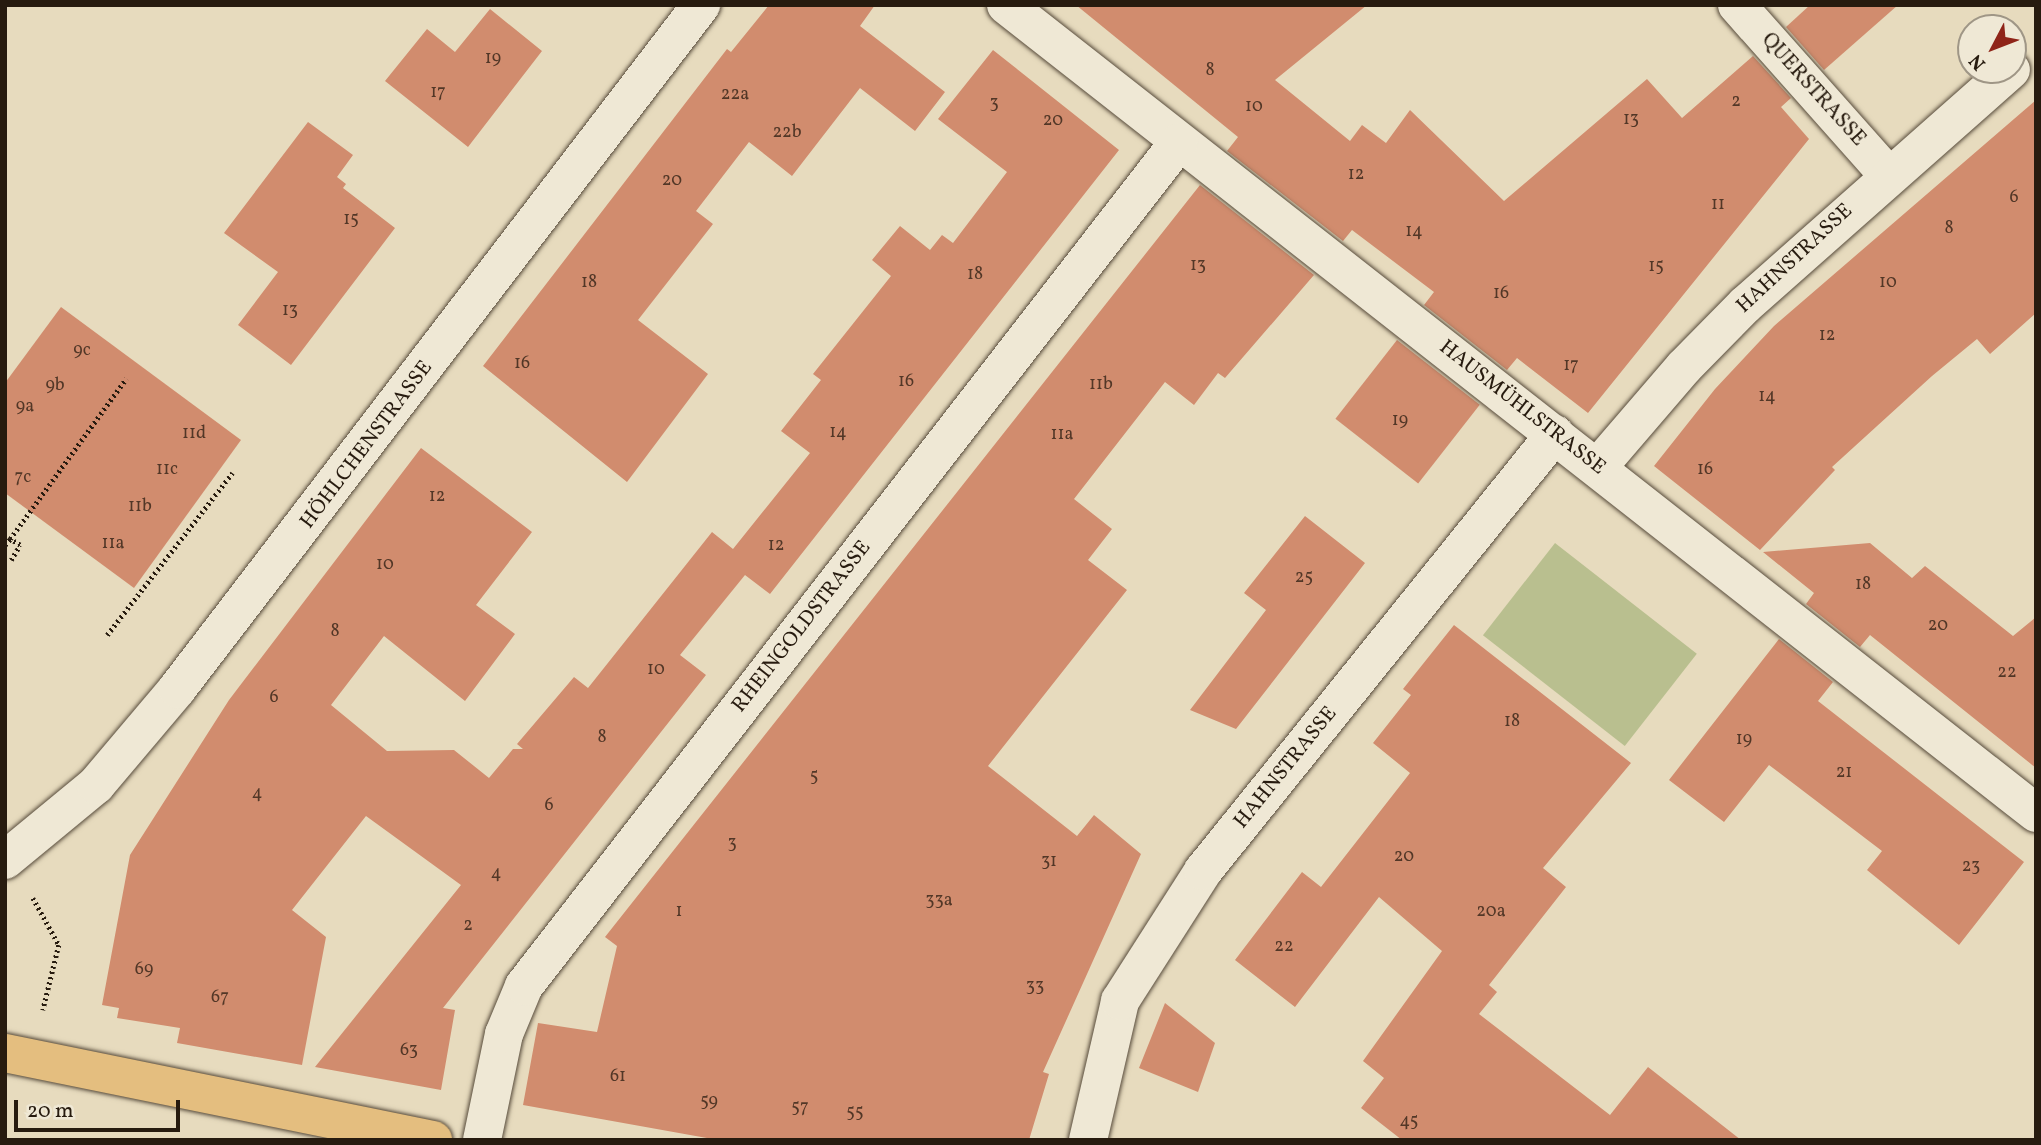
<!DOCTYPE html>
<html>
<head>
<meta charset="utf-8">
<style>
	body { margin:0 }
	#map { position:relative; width:2041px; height:1145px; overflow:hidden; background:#e7dbbe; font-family:Vollkorn,serif }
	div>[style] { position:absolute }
	.green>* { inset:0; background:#b9bf8f; transform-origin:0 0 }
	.building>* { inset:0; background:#d18c6e; transform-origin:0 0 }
	.path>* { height:4.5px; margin-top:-2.25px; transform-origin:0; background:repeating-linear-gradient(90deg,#271b0f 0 2px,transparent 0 5.5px) }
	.roads { filter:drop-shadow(0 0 2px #574b3b) drop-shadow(0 0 2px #574b3b) }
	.minor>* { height:38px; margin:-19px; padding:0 19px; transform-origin:19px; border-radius:19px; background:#efe8d5 }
	.major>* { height:38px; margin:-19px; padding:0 19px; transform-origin:19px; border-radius:19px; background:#e4be7f }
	span { translate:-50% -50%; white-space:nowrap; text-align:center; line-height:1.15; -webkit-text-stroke:6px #efe8d5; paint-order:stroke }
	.number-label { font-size:18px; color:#523727 }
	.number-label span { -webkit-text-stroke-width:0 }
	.street-label { font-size:21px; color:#271b0f }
	.frame { position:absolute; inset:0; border:7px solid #271b0f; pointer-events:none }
	.north { position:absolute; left:1957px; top:14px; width:70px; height:70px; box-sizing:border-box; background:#efe8d5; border:2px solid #9f9686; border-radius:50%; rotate:228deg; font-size:19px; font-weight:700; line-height:28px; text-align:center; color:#271b0f }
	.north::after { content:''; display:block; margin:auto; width:24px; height:32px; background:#8f2418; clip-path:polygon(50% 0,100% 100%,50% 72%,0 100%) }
	.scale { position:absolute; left:14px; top:1100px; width:166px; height:32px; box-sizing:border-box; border:4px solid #271b0f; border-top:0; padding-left:9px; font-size:21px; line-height:24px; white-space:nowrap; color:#271b0f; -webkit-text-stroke:5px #efe8d5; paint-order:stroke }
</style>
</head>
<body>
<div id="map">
	<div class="green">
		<i style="left:1555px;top:543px;width:180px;height:117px;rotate:38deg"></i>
	</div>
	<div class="building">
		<i style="clip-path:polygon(769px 5px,875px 5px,860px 26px,945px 92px,915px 131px,860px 88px,792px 176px,749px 142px,696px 211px,713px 224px,638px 320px,708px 374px,627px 482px,483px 366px,727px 49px,731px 52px)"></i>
		<i style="clip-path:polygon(1076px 5px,1367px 5px,1275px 80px,1350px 141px,1362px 125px,1386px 143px,1410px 110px,1504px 201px,1647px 79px,1682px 118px,1753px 56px,1791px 98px,1781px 107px,1809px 139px,1588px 413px,1517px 358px,1507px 370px,1424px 305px,1434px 292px,1352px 230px,1343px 241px,1227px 151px,1238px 137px)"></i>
		<i style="clip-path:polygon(1810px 5px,1898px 5px,1824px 70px,1786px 27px)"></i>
		<i style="clip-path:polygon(490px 9px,542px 51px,468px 147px,385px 81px,427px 29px,455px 52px)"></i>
		<i style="clip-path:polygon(993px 50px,1119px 150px,770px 594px,745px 575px,680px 655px,706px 675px,443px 1008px,455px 1010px,441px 1090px,315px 1067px,461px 885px,366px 816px,292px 910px,326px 937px,302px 1065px,177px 1043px,180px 1028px,117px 1018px,119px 1008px,102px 1005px,130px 855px,229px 700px,421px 448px,532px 532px,476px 605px,515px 634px,465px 701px,384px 636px,331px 705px,387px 751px,454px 750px,489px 778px,513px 749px,523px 749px,517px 744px,574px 677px,588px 688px,712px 532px,733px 549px,810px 453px,781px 431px,821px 380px,813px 374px,891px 276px,872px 260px,900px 226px,930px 250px,942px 235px,953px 243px,1007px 172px,938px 119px)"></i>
		<i style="clip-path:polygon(2036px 100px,2036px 313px,1990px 354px,1977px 339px,1932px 376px,1832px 467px,1835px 470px,1760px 550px,1654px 466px,1715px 389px,1774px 326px)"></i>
		<i style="clip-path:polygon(308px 122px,353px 155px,337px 177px,346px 184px,343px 188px,395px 228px,291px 365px,238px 325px,278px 272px,224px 233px)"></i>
		<i style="clip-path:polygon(1200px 185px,1314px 275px,1225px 378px,1218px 373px,1194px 405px,1165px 382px,1074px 499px,1112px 529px,1088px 560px,1127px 590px,988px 766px,1077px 836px,1094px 815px,1141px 854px,1043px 1072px,1049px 1074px,1029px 1140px,718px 1140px,523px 1105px,538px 1023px,597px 1032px,617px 946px,605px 937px)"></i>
		<i style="clip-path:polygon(61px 307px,241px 440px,134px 588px,5px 493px,5px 383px)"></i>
		<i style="left:1397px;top:340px;width:105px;height:100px;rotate:38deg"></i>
		<i style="clip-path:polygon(1305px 516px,1365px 563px,1236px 729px,1190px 710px,1266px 610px,1244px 593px)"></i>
		<i style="clip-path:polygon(1870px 543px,1912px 578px,1925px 566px,2013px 636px,2036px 617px,2036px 768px,1870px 635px,1860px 647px,1806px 604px,1814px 593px,1763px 552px)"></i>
		<i style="clip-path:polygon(1454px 625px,1631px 763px,1543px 868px,1566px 887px,1489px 985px,1497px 992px,1479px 1014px,1610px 1115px,1648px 1067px,1741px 1140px,1402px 1140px,1361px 1108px,1384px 1078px,1363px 1061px,1442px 951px,1379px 897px,1295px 1007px,1235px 960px,1302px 872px,1321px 887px,1410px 773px,1373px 743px,1411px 695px,1403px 689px)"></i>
		<i style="clip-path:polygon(1779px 639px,1833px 682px,1818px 701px,2024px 862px,1959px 945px,1867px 870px,1882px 851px,1769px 765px,1724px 822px,1669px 780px)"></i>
		<i style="clip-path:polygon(1165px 1003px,1215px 1043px,1198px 1092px,1139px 1068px)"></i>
	</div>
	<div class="path">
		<i style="left:5px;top:545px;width:8px;rotate:-50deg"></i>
		<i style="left:11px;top:560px;width:17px;rotate:-59deg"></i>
		<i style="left:20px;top:545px;width:12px;rotate:-149deg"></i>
		<i style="left:10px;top:539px;width:198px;rotate:-54.1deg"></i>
		<i style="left:107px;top:635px;width:205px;rotate:-52.3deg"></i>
		<i style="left:33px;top:898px;width:54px;rotate:61deg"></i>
		<i style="left:59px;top:945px;width:67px;rotate:103.8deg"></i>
	</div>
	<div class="roads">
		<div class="minor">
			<i style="left:1006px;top:5px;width:1309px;rotate:38.11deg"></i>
			<i style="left:1737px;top:5px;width:227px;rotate:48.4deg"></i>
			<i style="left:1598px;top:467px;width:132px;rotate:-49.3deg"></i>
			<i style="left:1684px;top:367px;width:87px;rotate:-45.5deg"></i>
			<i style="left:1745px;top:305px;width:355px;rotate:-41.5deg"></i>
			<i style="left:5px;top:860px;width:118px;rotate:-39.5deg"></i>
			<i style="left:96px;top:785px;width:126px;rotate:-49.8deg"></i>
			<i style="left:177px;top:689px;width:862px;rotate:-52.54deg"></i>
			<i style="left:482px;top:1140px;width:108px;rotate:-78.3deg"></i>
			<i style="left:504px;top:1034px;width:52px;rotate:-67.4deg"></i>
			<i style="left:524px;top:986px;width:1068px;rotate:-52.19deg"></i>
			<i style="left:1088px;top:1140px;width:143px;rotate:-77deg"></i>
			<i style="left:1120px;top:1001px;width:154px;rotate:-57.4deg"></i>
			<i style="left:1203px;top:871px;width:561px;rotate:-51.15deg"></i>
		</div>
		<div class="major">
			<i style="left:5px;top:1053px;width:437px;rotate:11.5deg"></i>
		</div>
	</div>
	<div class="number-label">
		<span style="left:493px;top:59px">19</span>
		<span style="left:1210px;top:71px">8</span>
		<span style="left:438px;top:93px">17</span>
		<span style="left:735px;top:95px">22a</span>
		<span style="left:1736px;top:102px">2</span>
		<span style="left:994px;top:104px">3</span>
		<span style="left:1254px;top:107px">10</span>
		<span style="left:1631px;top:120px">13</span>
		<span style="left:1053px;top:121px">20</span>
		<span style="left:787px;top:133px">22b</span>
		<span style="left:1356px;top:175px">12</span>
		<span style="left:672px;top:181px">20</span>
		<span style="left:2014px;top:198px">6</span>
		<span style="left:1718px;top:205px">11</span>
		<span style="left:351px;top:220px">15</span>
		<span style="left:1949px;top:229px">8</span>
		<span style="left:1414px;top:232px">14</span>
		<span style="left:1198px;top:266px">13</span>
		<span style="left:1656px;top:267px">15</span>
		<span style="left:975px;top:275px">18</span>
		<span style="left:589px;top:283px">18</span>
		<span style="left:1888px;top:283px">10</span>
		<span style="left:1501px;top:294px">16</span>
		<span style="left:290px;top:311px">13</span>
		<span style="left:1827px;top:336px">12</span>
		<span style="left:82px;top:351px">9c</span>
		<span style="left:522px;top:364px">16</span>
		<span style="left:1571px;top:366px">17</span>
		<span style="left:906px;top:382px">16</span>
		<span style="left:1101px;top:385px">11b</span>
		<span style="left:55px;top:386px">9b</span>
		<span style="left:1767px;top:397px">14</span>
		<span style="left:25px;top:407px">9a</span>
		<span style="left:1400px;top:421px">19</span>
		<span style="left:838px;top:433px">14</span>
		<span style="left:194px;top:434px">11d</span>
		<span style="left:1062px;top:435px">11a</span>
		<span style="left:167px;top:470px">11c</span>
		<span style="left:1705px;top:470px">16</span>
		<span style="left:23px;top:478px">7c</span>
		<span style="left:437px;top:497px">12</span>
		<span style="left:140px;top:507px">11b</span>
		<span style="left:113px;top:544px">11a</span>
		<span style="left:776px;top:546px">12</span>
		<span style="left:385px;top:565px">10</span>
		<span style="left:1304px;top:578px">25</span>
		<span style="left:1863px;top:585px">18</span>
		<span style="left:1938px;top:626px">20</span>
		<span style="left:335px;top:632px">8</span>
		<span style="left:656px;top:670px">10</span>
		<span style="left:2007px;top:673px">22</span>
		<span style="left:274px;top:698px">6</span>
		<span style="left:1512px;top:722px">18</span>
		<span style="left:602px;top:738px">8</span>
		<span style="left:1744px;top:740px">19</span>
		<span style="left:1844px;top:773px">21</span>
		<span style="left:814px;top:777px">5</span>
		<span style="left:257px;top:794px">4</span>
		<span style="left:549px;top:806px">6</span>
		<span style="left:732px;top:844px">3</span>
		<span style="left:1404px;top:857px">20</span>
		<span style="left:1049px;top:862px">31</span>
		<span style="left:1971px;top:867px">23</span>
		<span style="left:496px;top:874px">4</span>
		<span style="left:939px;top:901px">33a</span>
		<span style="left:679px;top:912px">1</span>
		<span style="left:1491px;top:912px">20a</span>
		<span style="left:468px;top:926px">2</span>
		<span style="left:1284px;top:947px">22</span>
		<span style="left:144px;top:970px">69</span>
		<span style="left:1035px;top:987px">33</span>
		<span style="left:220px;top:998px">67</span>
		<span style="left:409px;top:1051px">63</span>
		<span style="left:618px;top:1077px">61</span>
		<span style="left:709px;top:1102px">59</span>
		<span style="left:800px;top:1108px">57</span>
		<span style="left:855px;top:1113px">55</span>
		<span style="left:1409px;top:1122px">45</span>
	</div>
	<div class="street-label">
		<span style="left:1813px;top:90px;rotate:48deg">QUERSTRASSE</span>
		<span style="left:1795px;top:259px;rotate:-43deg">HAHNSTRASSE</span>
		<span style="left:1522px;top:408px;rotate:38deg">HAUSMÜHLSTRASSE</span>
		<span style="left:367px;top:445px;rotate:-53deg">HÖHLCHENSTRASSE</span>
		<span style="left:802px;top:627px;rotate:-52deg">RHEINGOLDSTRASSE</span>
		<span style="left:1286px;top:768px;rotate:-51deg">HAHNSTRASSE</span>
	</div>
	<div class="frame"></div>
	<div class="north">N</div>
	<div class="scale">20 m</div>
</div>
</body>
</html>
